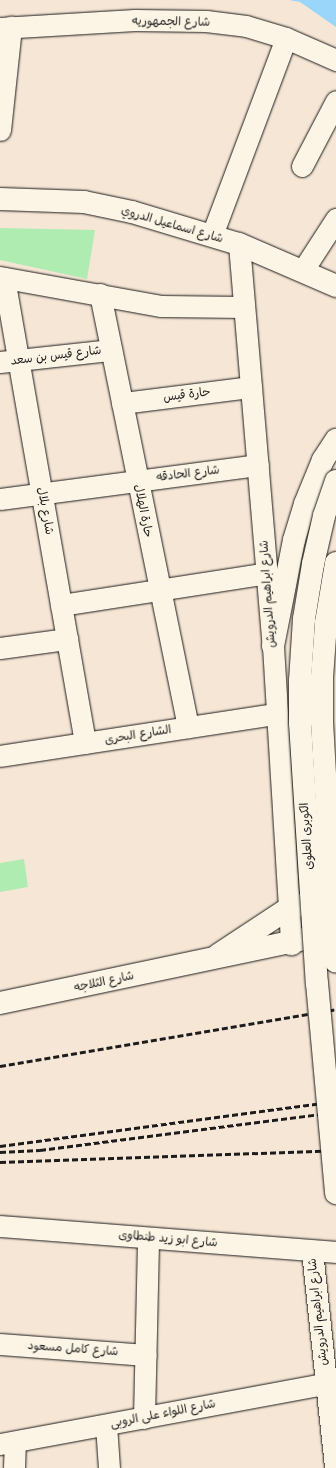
<!DOCTYPE html>
<html>
<head>
<meta charset="utf-8">
<style>
	body { margin:0 }
	#map { position:relative; width:336px; height:1468px; overflow:hidden; background:#f6e6d5; font-family:Sriracha,"Playpen Sans Arabic",sans-serif }
	div>[style] { position:absolute }
	.green>* { inset:0; background:#afecb2 }
	.water>* { inset:0; background:#99d6fa }
	.roads { filter:drop-shadow(0 0 1px #1c1c1c) drop-shadow(0 0 1px #1c1c1c) }
	.minor>* { height:21px; margin:-10.5px; padding:0 10.5px; transform-origin:10.5px; border-radius:10.5px; background:#fcf5e5 }
	.major>* { height:22px; margin:-11px; padding:0 11px; transform-origin:11px; border-radius:11px; background:#fcf5e5 }
	.rail>* { height:3px; margin-top:-1.5px; transform-origin:0; background:repeating-linear-gradient(90deg,#1c1c1c 0 6px,transparent 0 9px) }
	.bridges { filter:drop-shadow(0 0 1px #1c1c1c) drop-shadow(0 0 1px #1c1c1c) }
	.major-bridge>* { height:22px; margin:-11px; padding:0 11px; transform-origin:11px; border-radius:11px; background:#fcf5e5 }
	span { translate:-50% -50%; white-space:nowrap; text-align:center; line-height:1.15; -webkit-text-stroke:3px #fcf5e5; paint-order:stroke }
	.street-label { font-size:12px; color:#1c1c1c }
</style>
</head>
<body>
<div id="map">
	<div class="green">
		<i style="clip-path:polygon(0 228px,95px 230px,87px 279px,0 260px)"></i>
		<i style="clip-path:polygon(24px 859px,28px 887px,0 892px,0 863px)"></i>
	</div>
	<div class="water">
		<i style="clip-path:polygon(289px 0,336px 0,336px 27px,300px 2px)"></i>
	</div>
	<div class="roads">
		<div class="minor">
			<i style="left:0;top:28px;width:135px;rotate:-3.4deg"></i>
			<i style="left:135px;top:20px;width:71px;rotate:0.8deg"></i>
			<i style="left:206px;top:21px;width:40px;rotate:7.1deg"></i>
			<i style="left:246px;top:26px;width:42px;rotate:16.7deg"></i>
			<i style="left:286px;top:38px;width:55px;rotate:23.7deg"></i>
			<i style="left:0;top:130px;width:104px;rotate:-83.9deg"></i>
			<i style="left:302px;top:166px;width:73px;rotate:-62.4deg"></i>
			<i style="left:212px;top:235px;width:210px;rotate:-69.4deg"></i>
			<i style="left:239px;top:244px;width:403px;rotate:85.2deg"></i>
			<i style="left:273px;top:646px;width:299px;rotate:86.5deg"></i>
			<i style="left:303px;top:270px;width:61px;rotate:-57.1deg"></i>
			<i style="left:0;top:277px;width:164px;rotate:10.2deg"></i>
			<i style="left:161px;top:306px;width:83px;rotate:0.7deg"></i>
			<i style="left:4px;top:278px;width:472px;rotate:80.1deg"></i>
			<i style="left:100px;top:294px;width:442px;rotate:78.5deg"></i>
			<i style="left:0;top:362px;width:112px;rotate:-6.2deg"></i>
			<i style="left:122px;top:403px;width:130px;rotate:-7.1deg"></i>
			<i style="left:0;top:499px;width:260px;rotate:-7.5deg"></i>
			<i style="left:61px;top:605px;width:208px;rotate:-8.8deg"></i>
			<i style="left:0;top:648px;width:68px;rotate:-7.7deg"></i>
			<i style="left:0;top:756px;width:278px;rotate:-8.7deg"></i>
			<i style="left:0;top:1226px;width:337px;rotate:4.4deg"></i>
			<i style="left:312px;top:1251px;width:218px;rotate:83.9deg"></i>
			<i style="left:0;top:1344px;width:146px;rotate:4.3deg"></i>
			<i style="left:144px;top:1418px;width:180px;rotate:-88.7deg"></i>
			<i style="left:106px;top:1425px;width:43px;rotate:86deg"></i>
			<i style="left:0;top:1444px;width:342px;rotate:-10.5deg"></i>
			<i style="left:14px;top:1468px;width:26px;rotate:-88deg"></i>
		</div>
		<div class="major">
			<i style="left:0;top:199px;width:84px;rotate:2deg"></i>
			<i style="left:84px;top:202px;width:49px;rotate:11.8deg"></i>
			<i style="left:132px;top:212px;width:112px;rotate:16.7deg"></i>
			<i style="left:239px;top:244px;width:106px;rotate:23.4deg"></i>
			<i style="left:273px;top:646px;width:108px;rotate:-78.8deg"></i>
			<i style="left:294px;top:540px;width:38px;rotate:-73deg"></i>
			<i style="left:305px;top:504px;width:48px;rotate:-67.8deg"></i>
			<i style="left:323px;top:460px;width:24px;rotate:-57deg"></i>
			<i style="left:218px;top:955px;width:85px;rotate:-33.5deg"></i>
			<i style="left:289px;top:908px;width:42px;rotate:-13.7deg"></i>
			<i style="left:0;top:1003px;width:340px;rotate:-11.9deg"></i>
		</div>
	</div>
	<div class="rail">
		<i style="left:0;top:1066px;width:341px;rotate:-9.6deg"></i>
		<i style="left:0;top:1146px;width:339px;rotate:-7.6deg"></i>
		<i style="left:0;top:1152px;width:40px;rotate:-2.9deg"></i>
		<i style="left:40px;top:1150px;width:298px;rotate:-7.3deg"></i>
		<i style="left:0;top:1162px;width:336px;rotate:-2deg"></i>
	</div>
	<div class="bridges">
		<div class="major-bridge">
			<i style="left:336px;top:481px;width:37px;rotate:109deg"></i>
			<i style="left:324px;top:516px;width:49px;rotate:102.9deg"></i>
			<i style="left:313px;top:564px;width:56px;rotate:99.3deg"></i>
			<i style="left:304px;top:619px;width:62px;rotate:93.7deg"></i>
			<i style="left:300px;top:681px;width:42px;rotate:90deg"></i>
			<i style="left:300px;top:723px;width:261px;rotate:86.3deg"></i>
			<i style="left:317px;top:983px;width:211px;rotate:84.8deg"></i>
			<i style="left:336px;top:563px;width:61px;rotate:99.5deg"></i>
			<i style="left:326px;top:623px;width:54px;rotate:94.2deg"></i>
			<i style="left:322px;top:677px;width:45px;rotate:90deg"></i>
			<i style="left:322px;top:722px;width:240px;rotate:86.7deg"></i>
		</div>
	</div>
	<div class="street-label">
		<span style="left:171px;top:22px;rotate:1deg">شارع الجمهوريه</span>
		<span style="left:172px;top:225px;rotate:16deg">شارع اسماعيل الدروي</span>
		<span style="left:56px;top:356px;rotate:-7deg">شارع قيس بن سعد</span>
		<span style="left:187px;top:395px;rotate:-7deg">حارة قيس</span>
		<span style="left:188px;top:474px;rotate:-7deg">شارع الحادقه</span>
		<span style="left:45px;top:511px;rotate:80deg">شارع بلال</span>
		<span style="left:143px;top:511px;rotate:79deg">حارة الهلال</span>
		<span style="left:268px;top:594px;rotate:-94deg">شارع ابراهيم الدرويش</span>
		<span style="left:138px;top:735px;rotate:-9deg">الشارع البحرى</span>
		<span style="left:307px;top:836px;rotate:-94deg">الكوبرى العلوى</span>
		<span style="left:104px;top:982px;rotate:-12deg">شارع الثلاجه</span>
		<span style="left:168px;top:1239px;rotate:5deg">شارع ابو زيد طنطاوى</span>
		<span style="left:318px;top:1312px;rotate:-96deg">شارع ابراهيم الدرويش</span>
		<span style="left:73px;top:1349px;rotate:4deg">شارع كامل مسعود</span>
		<span style="left:163px;top:1414px;rotate:-11deg">شارع اللواء على الروبى</span>
	</div>
</div>
</body>
</html>
